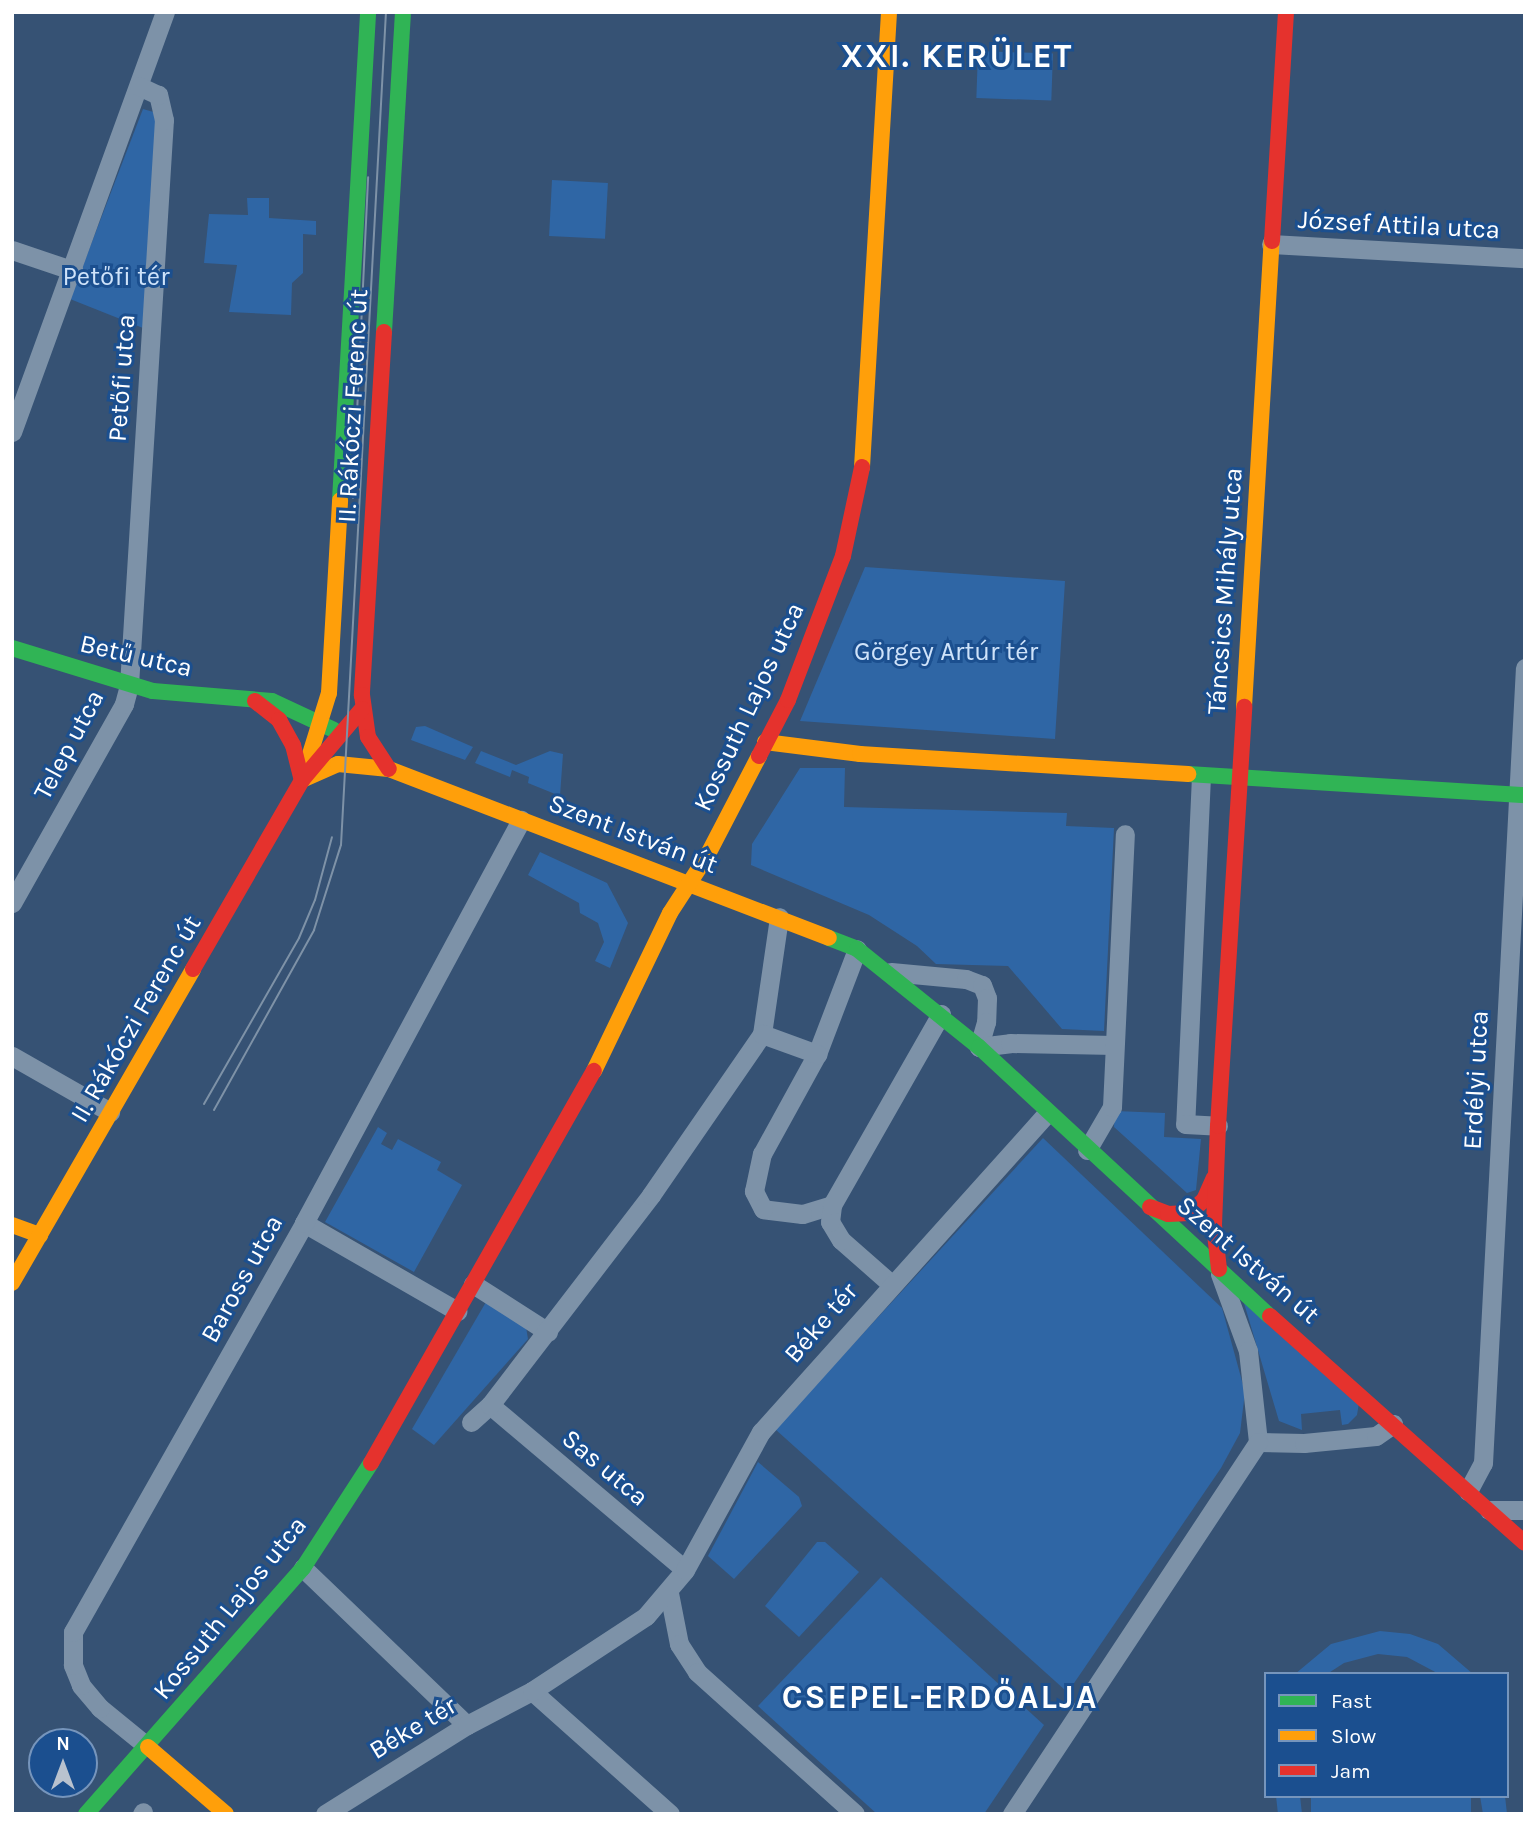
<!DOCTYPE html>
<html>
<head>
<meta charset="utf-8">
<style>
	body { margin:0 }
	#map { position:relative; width:1537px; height:1826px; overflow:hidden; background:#365274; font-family:Karla,sans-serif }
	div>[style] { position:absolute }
	.green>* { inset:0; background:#2f66a5; transform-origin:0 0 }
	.street>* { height:19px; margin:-9.5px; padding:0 9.5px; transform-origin:9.5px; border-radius:9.5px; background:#7d92a8 }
	.fast>* { height:16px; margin:-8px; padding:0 8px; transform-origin:8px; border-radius:8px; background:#30b455 }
	.slow>* { height:16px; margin:-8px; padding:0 8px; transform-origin:8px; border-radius:8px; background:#ff9f0a }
	.jam>* { height:16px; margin:-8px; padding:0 8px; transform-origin:8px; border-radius:8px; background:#e5322d }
	.tram>* { height:2px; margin:-1px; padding:0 1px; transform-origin:1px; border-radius:1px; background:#7e92a7 }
	span { translate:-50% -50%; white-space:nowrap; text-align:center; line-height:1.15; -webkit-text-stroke:6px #1b4f8f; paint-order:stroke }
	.street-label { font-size:26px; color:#fff }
	.park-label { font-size:26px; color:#cfe3fa }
	.district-label { font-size:33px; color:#fff; font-weight:700; letter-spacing:2px }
	.frame { position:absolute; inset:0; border:14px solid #fff; pointer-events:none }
	.legend { position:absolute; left:1264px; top:1672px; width:245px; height:126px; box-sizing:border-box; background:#1b4f8f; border:2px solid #7695bc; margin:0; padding:9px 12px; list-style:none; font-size:21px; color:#fff }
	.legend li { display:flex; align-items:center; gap:14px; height:35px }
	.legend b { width:35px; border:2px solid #7695bc }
	.north { position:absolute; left:28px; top:1728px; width:70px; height:70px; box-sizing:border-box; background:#1b4f8f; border:2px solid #7695bc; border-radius:50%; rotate:0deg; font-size:19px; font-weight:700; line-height:28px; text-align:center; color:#fff }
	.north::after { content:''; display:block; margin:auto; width:24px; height:32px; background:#b9c2ce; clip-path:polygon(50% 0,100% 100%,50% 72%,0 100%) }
</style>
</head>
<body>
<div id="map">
	<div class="green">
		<i style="left:978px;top:51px;width:75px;height:47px;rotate:2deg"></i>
		<i style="clip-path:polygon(143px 109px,157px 113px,148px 330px,70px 299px)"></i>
		<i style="left:552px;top:180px;width:56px;height:56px;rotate:3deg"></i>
		<i style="clip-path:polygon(247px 198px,269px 198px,269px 218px,316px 221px,316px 235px,303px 234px,303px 273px,292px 283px,291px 315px,229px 312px,237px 265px,204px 263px,209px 214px,248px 215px)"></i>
		<i style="clip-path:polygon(865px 567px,1065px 581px,1055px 739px,800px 721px)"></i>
		<i style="clip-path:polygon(425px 726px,473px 747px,465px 760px,411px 740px,416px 727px)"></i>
		<i style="clip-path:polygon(481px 751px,516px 765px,550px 751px,563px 754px,560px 796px,528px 783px,529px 777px,512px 770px,510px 777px,475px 763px)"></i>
		<i style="clip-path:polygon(800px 768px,845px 768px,844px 807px,1067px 813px,1066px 826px,1114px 828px,1104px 1031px,1062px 1029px,1008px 966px,936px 964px,917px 946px,869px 915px,751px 865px,752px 844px)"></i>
		<i style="clip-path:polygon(540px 852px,607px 883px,628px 923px,610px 968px,595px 961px,604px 942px,598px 923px,580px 913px,579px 903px,528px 875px)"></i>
		<i style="clip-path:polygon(1115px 1111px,1165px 1113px,1164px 1137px,1201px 1139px,1196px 1190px,1187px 1193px,1114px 1127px)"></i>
		<i style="clip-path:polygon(378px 1127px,387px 1133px,381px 1144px,392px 1150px,398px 1139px,441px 1162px,437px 1170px,462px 1185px,414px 1272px,325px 1222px)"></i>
		<i style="clip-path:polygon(1043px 1138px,1222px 1308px,1245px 1392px,1240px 1433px,1221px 1468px,1070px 1689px,1065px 1690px,775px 1429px)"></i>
		<i style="clip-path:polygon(486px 1302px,526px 1327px,528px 1339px,434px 1445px,412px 1429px)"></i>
		<i style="clip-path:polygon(1244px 1303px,1359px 1403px,1357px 1415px,1348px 1424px,1342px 1425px,1340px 1410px,1301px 1414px,1302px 1430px,1279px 1421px)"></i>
		<i style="clip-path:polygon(758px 1462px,799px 1497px,802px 1506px,734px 1579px,708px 1556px)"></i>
		<i style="clip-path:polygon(817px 1542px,825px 1542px,859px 1572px,799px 1637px,765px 1606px)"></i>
		<i style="clip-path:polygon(881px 1577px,1044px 1725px,984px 1814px,877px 1814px,758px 1706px)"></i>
		<i style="clip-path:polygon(1380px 1631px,1410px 1634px,1438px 1644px,1473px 1674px,1439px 1674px,1407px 1657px,1378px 1654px,1344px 1663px,1327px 1674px,1295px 1674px,1331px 1644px)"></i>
		<i style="clip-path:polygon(1276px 1796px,1300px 1796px,1302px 1814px,1278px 1814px)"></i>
		<i style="left:1311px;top:1796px;width:160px;height:18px"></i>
		<i style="clip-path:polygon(1480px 1796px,1505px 1796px,1507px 1814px,1483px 1814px)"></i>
	</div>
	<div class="street">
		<i style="left:1271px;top:244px;width:254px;rotate:3.2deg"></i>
		<i style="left:12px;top:250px;width:65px;rotate:18.7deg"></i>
		<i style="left:12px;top:432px;width:447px;rotate:-70deg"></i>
		<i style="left:1201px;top:776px;width:348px;rotate:92.6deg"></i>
		<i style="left:1185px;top:1124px;width:33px;rotate:3deg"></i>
		<i style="left:12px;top:903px;width:228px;rotate:-60.6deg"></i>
		<i style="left:124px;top:704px;width:20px;rotate:-75deg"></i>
		<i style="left:129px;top:685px;width:566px;rotate:-86.46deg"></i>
		<i style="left:164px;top:120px;width:26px;rotate:-103deg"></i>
		<i style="left:158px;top:95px;width:21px;rotate:-155deg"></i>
		<i style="left:891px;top:972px;width:75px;rotate:5.3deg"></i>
		<i style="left:966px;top:979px;width:17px;rotate:21deg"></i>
		<i style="left:982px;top:985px;width:14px;rotate:69deg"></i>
		<i style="left:987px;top:998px;width:24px;rotate:92deg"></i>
		<i style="left:986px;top:1022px;width:26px;rotate:106deg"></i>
		<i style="left:979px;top:1047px;width:31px;rotate:-7deg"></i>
		<i style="left:1010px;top:1043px;width:104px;rotate:1.1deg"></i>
		<i style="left:762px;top:1034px;width:118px;rotate:-81.7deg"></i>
		<i style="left:12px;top:1056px;width:113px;rotate:29.7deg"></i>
		<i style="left:1087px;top:1150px;width:50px;rotate:-59.8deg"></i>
		<i style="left:1112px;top:1107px;width:273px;rotate:-87.3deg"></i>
		<i style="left:832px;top:1205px;width:31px;rotate:163deg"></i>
		<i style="left:802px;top:1214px;width:39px;rotate:-173deg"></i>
		<i style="left:763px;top:1209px;width:20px;rotate:-117deg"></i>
		<i style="left:754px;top:1191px;width:38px;rotate:-78deg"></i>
		<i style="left:762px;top:1154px;width:114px;rotate:-61.2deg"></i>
		<i style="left:817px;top:1054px;width:112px;rotate:-69.1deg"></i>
		<i style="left:304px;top:1223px;width:177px;rotate:29.9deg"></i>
		<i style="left:1220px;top:1274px;width:82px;rotate:70deg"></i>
		<i style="left:1248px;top:1351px;width:92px;rotate:83.7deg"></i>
		<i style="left:890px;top:1283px;width:65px;rotate:-138.7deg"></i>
		<i style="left:841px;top:1240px;width:21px;rotate:-121deg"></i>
		<i style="left:830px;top:1222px;width:17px;rotate:-83deg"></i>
		<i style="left:832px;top:1205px;width:220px;rotate:-60.3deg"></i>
		<i style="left:473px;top:1284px;width:89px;rotate:32.6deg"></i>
		<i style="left:490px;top:1405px;width:255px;rotate:40.2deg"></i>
		<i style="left:471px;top:1422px;width:25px;rotate:-42deg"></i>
		<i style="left:490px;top:1405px;width:265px;rotate:-52.5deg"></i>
		<i style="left:651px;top:1195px;width:196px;rotate:-55.4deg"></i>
		<i style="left:762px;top:1034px;width:59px;rotate:20deg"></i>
		<i style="left:1258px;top:1442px;width:46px;rotate:1.2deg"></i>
		<i style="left:1304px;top:1443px;width:72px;rotate:-5.6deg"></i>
		<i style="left:1376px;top:1436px;width:21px;rotate:-35deg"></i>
		<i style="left:1468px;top:1491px;width:32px;rotate:-62deg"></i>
		<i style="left:1483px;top:1463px;width:796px;rotate:-86.98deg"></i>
		<i style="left:1489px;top:1510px;width:36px"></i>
		<i style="left:303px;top:1568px;width:227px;rotate:43.8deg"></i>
		<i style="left:669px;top:1593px;width:52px;rotate:78.9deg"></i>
		<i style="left:679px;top:1644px;width:33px;rotate:57deg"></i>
		<i style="left:697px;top:1672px;width:212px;rotate:41.9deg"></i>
		<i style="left:532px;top:1691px;width:185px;rotate:41.7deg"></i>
		<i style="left:148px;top:1747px;width:62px;rotate:-140.9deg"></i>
		<i style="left:100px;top:1708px;width:30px;rotate:-130deg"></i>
		<i style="left:81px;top:1685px;width:22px;rotate:-112deg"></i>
		<i style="left:73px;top:1665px;width:33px;rotate:-90deg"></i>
		<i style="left:73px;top:1632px;width:470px;rotate:-60.5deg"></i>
		<i style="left:304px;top:1223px;width:458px;rotate:-61.7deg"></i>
		<i style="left:142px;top:1814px;width:2px;rotate:-63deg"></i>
		<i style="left:325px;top:1814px;width:168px;rotate:-32.1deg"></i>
		<i style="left:467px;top:1725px;width:73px;rotate:-27.6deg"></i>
		<i style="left:532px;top:1691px;width:136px;rotate:-33.3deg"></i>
		<i style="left:646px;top:1616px;width:60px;rotate:-49.7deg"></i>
		<i style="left:685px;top:1570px;width:158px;rotate:-61.2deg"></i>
		<i style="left:761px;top:1432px;width:428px;rotate:-48.1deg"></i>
		<i style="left:1012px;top:1814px;width:446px;rotate:-56.5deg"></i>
	</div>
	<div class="fast">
		<i style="left:384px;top:332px;width:321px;rotate:-86.6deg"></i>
		<i style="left:340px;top:500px;width:489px;rotate:-86.7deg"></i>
		<i style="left:12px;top:648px;width:147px;rotate:17deg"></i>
		<i style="left:153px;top:691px;width:119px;rotate:4.8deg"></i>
		<i style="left:272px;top:701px;width:68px;rotate:25.1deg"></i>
		<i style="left:1188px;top:774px;width:338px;rotate:3.6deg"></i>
		<i style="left:829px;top:938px;width:30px;rotate:21deg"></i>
		<i style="left:857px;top:949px;width:156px;rotate:38.8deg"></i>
		<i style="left:979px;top:1047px;width:396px;rotate:42.8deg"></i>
		<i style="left:86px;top:1814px;width:328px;rotate:-48.6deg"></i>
		<i style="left:303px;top:1568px;width:125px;rotate:-57.1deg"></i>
	</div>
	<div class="slow">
		<i style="left:862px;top:467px;width:456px;rotate:-86.6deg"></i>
		<i style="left:1244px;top:707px;width:467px;rotate:-86.6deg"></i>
		<i style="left:765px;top:742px;width:96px;rotate:7.2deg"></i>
		<i style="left:860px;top:754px;width:329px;rotate:3.5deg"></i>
		<i style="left:302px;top:780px;width:39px;rotate:-24deg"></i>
		<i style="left:338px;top:764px;width:51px;rotate:5.6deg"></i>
		<i style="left:389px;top:769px;width:471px;rotate:21deg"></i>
		<i style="left:302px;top:780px;width:91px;rotate:-72.8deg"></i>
		<i style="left:329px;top:693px;width:193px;rotate:-86.7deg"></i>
		<i style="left:594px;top:1071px;width:175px;rotate:-64.3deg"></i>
		<i style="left:670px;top:913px;width:68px;rotate:-57deg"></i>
		<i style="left:707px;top:856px;width:113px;rotate:-62.5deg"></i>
		<i style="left:12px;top:1225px;width:30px;rotate:20deg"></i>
		<i style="left:12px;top:1283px;width:362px;rotate:-60deg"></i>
		<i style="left:148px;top:1747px;width:103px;rotate:40.7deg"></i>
	</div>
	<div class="jam">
		<i style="left:1272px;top:241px;width:229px;rotate:-86.5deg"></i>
		<i style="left:384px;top:332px;width:364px;rotate:93.5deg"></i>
		<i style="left:362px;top:695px;width:42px;rotate:81.9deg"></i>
		<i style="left:368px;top:737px;width:38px;rotate:57deg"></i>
		<i style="left:255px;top:701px;width:31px;rotate:38deg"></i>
		<i style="left:279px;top:720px;width:29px;rotate:61deg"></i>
		<i style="left:293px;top:745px;width:36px;rotate:76deg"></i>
		<i style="left:759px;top:756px;width:63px;rotate:-62.6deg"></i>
		<i style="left:788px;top:700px;width:154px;rotate:-69.1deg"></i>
		<i style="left:843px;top:556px;width:91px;rotate:-77.9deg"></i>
		<i style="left:193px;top:969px;width:218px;rotate:-60deg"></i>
		<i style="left:302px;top:780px;width:93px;rotate:-49.8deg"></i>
		<i style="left:1150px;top:1207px;width:19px;rotate:21deg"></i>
		<i style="left:1168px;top:1214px;width:21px;rotate:-3deg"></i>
		<i style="left:1189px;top:1213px;width:20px;rotate:-41deg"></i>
		<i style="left:1204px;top:1200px;width:24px;rotate:-66deg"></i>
		<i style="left:1219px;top:1269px;width:44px;rotate:-96.5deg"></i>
		<i style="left:1214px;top:1225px;width:99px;rotate:-87.7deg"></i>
		<i style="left:1218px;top:1126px;width:420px;rotate:-86.4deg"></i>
		<i style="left:1270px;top:1316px;width:341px;rotate:41.7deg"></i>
		<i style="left:371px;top:1463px;width:451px;rotate:-60.4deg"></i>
	</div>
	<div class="tram">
		<i style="left:353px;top:498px;width:321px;rotate:-87.3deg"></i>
		<i style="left:204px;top:1104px;width:191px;rotate:-60.2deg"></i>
		<i style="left:299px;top:938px;width:41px;rotate:-67.2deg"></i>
		<i style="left:315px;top:900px;width:65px;rotate:-74.9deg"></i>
		<i style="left:214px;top:1110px;width:206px;rotate:-60.9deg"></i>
		<i style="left:314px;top:930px;width:89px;rotate:-72.4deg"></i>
		<i style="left:341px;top:845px;width:834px;rotate:-86.91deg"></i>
	</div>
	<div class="street-label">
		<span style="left:1399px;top:225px;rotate:3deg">József Attila utca</span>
		<span style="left:122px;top:378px;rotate:-86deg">Petőfi utca</span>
		<span style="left:353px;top:406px;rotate:-87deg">II. Rákóczi Ferenc út</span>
		<span style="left:1225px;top:591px;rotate:-86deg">Táncsics Mihály utca</span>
		<span style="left:136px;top:656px;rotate:13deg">Betű utca</span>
		<span style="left:749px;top:707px;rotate:-65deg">Kossuth Lajos utca</span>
		<span style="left:69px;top:745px;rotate:-62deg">Telep utca</span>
		<span style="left:633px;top:834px;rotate:21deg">Szent István út</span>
		<span style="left:136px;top:1019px;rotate:-60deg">II. Rákóczi Ferenc út</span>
		<span style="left:1476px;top:1080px;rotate:-87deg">Erdélyi utca</span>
		<span style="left:1248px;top:1260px;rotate:41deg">Szent István út</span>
		<span style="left:242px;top:1279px;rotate:-61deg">Baross utca</span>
		<span style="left:821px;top:1323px;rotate:-49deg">Béke tér</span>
		<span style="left:605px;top:1468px;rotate:40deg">Sas utca</span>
		<span style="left:230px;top:1608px;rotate:-51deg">Kossuth Lajos utca</span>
		<span style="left:413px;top:1728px;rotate:-31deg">Béke tér</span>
	</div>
	<div class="park-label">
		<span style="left:116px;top:277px">Petőfi tér</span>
		<span style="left:946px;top:652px">Görgey Artúr tér</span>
	</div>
	<div class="district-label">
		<span style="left:957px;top:57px">XXI. KERÜLET</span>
		<span style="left:940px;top:1698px">CSEPEL-ERDŐALJA</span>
	</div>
	<div class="frame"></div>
	<ul class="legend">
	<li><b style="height:9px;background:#30b455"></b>Fast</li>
	<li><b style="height:9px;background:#ff9f0a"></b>Slow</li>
	<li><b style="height:9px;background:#e5322d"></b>Jam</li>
	</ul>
	<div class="north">N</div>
</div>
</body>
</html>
